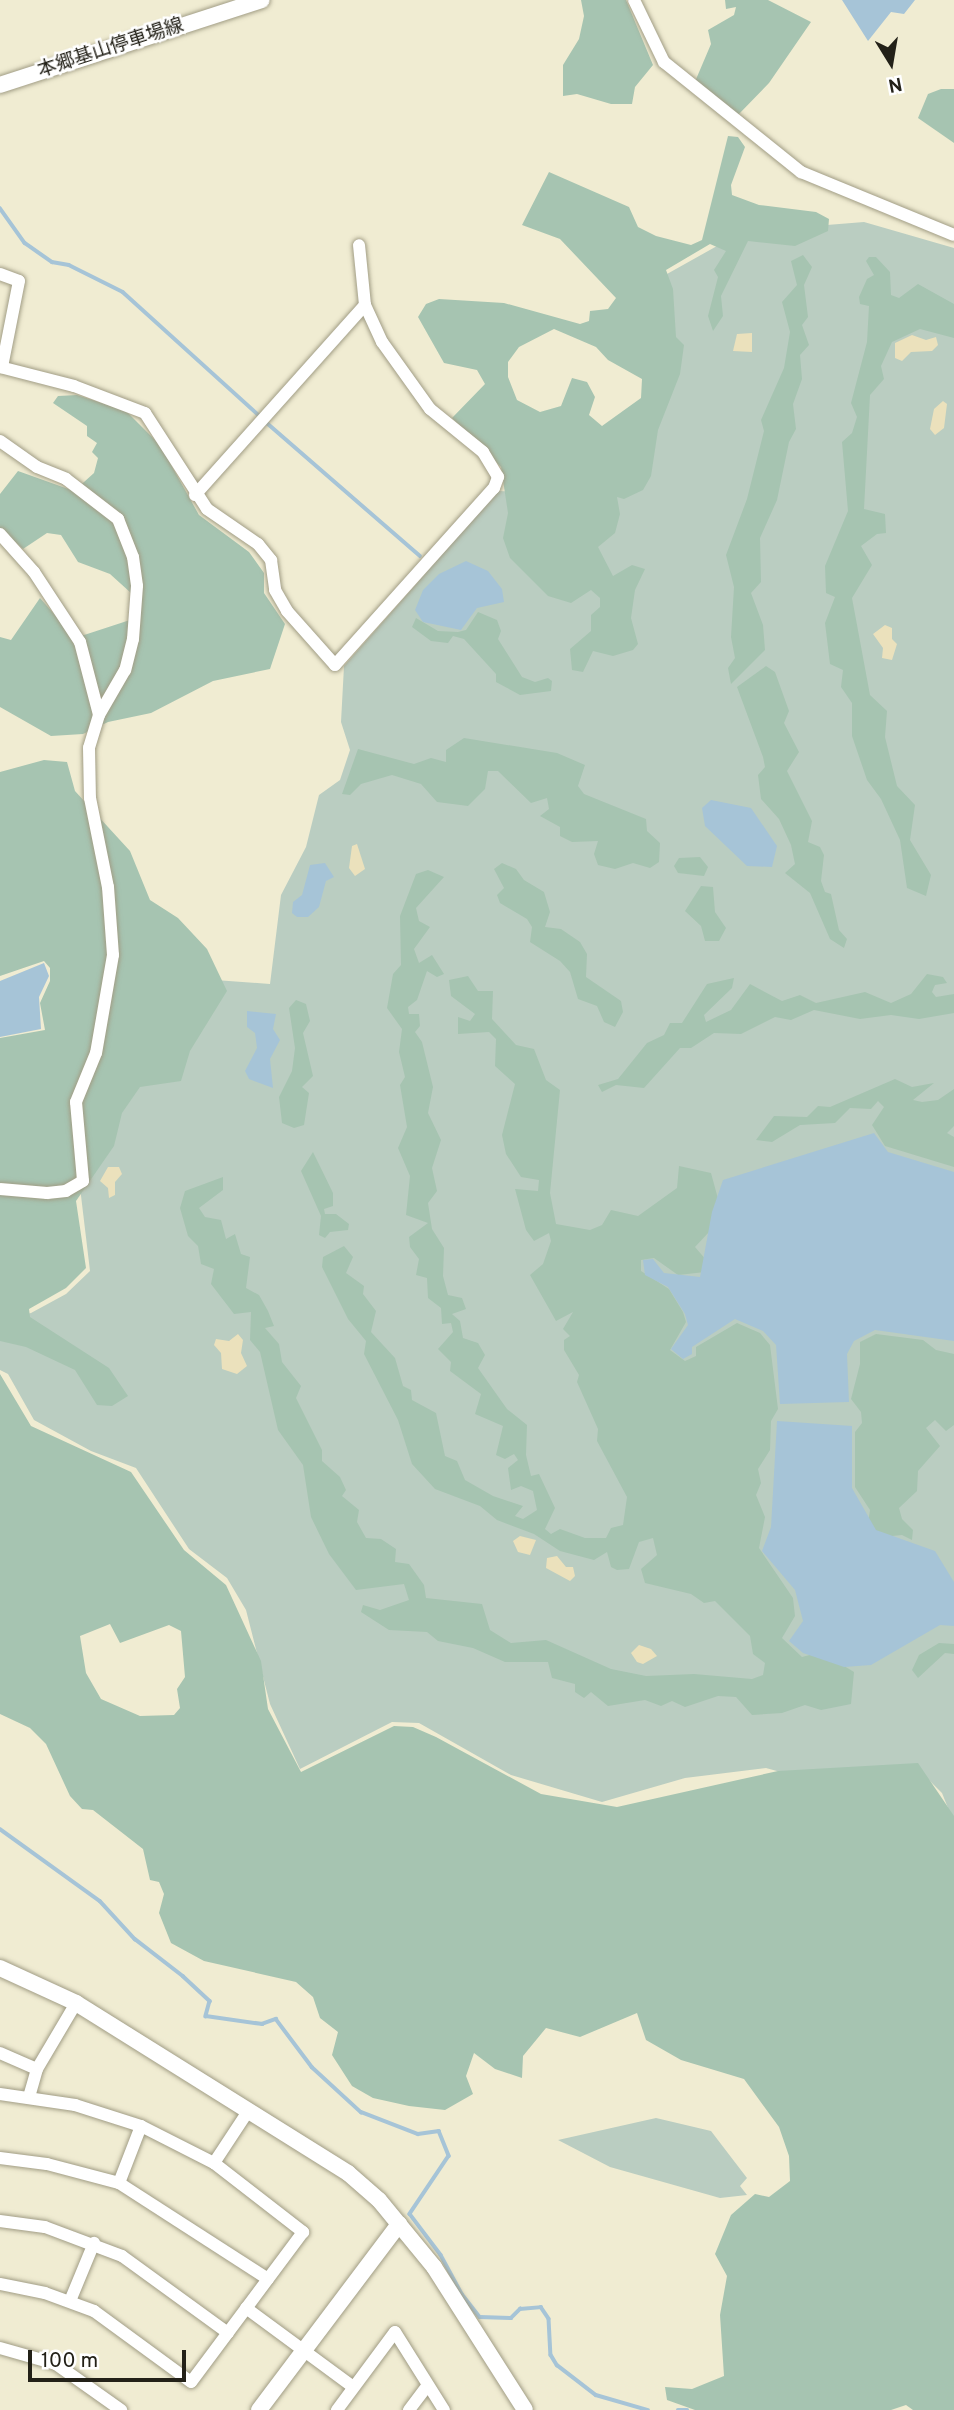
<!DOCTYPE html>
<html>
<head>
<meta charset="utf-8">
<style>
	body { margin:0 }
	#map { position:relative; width:954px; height:2410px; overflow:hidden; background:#f0ecd2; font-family:Overpass,"Noto Sans JP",sans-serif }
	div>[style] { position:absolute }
	.green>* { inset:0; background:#bacdc1 }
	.forest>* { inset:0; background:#a6c4b1 }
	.sand>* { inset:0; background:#ebe1bc }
	.water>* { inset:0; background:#a6c4d7 }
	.stream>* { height:3.5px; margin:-1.75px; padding:0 1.75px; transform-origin:1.75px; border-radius:1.75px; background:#a6c4d7 }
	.roads { filter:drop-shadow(0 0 2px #a19d85) drop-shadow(0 0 2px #a19d85) }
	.street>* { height:12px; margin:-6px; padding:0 6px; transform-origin:6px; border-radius:6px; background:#fff }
	.secondary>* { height:16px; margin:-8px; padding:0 8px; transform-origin:8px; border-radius:8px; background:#fff }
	span { translate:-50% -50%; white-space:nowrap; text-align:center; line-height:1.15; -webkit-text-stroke:5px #fff; paint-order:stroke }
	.street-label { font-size:19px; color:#232118 }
	.north { position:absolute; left:856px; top:28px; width:70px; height:70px; -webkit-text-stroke:5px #fff; paint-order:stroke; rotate:169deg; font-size:19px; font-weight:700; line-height:28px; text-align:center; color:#232118 }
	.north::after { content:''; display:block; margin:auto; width:24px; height:32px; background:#232118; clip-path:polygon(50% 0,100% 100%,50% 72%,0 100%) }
	.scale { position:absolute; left:28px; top:2350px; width:158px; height:32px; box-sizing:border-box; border:4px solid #232118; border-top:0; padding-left:9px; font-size:21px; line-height:24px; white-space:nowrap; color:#232118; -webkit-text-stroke:5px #fff; paint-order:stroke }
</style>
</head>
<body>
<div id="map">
	<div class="green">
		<i style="clip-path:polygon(864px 222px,954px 248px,954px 1823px,942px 1793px,923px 1774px,842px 1789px,766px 1768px,685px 1778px,602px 1802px,511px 1775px,419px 1723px,392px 1722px,300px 1769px,270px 1704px,246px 1610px,227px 1578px,189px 1549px,136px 1468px,91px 1451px,34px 1420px,8px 1374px,0 1370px,0 1320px,31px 1313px,66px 1294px,90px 1271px,74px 1137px,215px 980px,270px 984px,281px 895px,306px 847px,319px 795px,340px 780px,350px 750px,341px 722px,344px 666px,498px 491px,612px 496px,636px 480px,667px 274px,742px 232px)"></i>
		<i style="clip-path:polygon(656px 2118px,711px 2131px,747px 2178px,740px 2186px,747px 2195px,720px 2198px,610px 2167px,558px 2140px)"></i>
	</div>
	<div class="forest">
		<i style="clip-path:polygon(581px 0,626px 0,653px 65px,635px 87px,632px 104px,611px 104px,577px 94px,563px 96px,563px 65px,579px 39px,584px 16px)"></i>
		<i style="clip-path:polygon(725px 0,768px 0,811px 22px,769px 83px,738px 115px,694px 84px,711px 44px,708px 30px,734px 15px,736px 7px,726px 9px)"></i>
		<i style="clip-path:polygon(941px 89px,954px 89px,954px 143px,918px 118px,928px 94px)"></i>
		<i style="clip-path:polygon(evenodd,728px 136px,738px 137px,745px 147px,731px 185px,732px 195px,759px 205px,816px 212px,829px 219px,828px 231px,795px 246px,748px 241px,721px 296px,723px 316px,713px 331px,708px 316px,718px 277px,714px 270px,726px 251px,710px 244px,666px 270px,673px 289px,676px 337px,684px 345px,680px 374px,658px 430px,651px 476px,643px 490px,624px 499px,617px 497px,620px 514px,615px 533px,598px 547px,613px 576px,632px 565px,645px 569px,635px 590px,631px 618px,638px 644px,633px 650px,613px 656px,593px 651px,583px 672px,572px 670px,570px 649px,591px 631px,591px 615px,600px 607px,600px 598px,591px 590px,571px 603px,548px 596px,510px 558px,503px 538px,508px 513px,501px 467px,452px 418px,485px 384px,477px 370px,444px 363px,418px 317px,426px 304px,439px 299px,504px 303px,580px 324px,589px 321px,590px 311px,608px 309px,616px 298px,560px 239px,522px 225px,549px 172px,629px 207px,638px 227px,656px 236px,691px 245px,702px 240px,728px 136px,554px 329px,596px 347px,608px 360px,642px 379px,641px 398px,602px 426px,589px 415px,595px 397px,587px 382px,572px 378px,561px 406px,540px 412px,517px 400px,508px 377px,508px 362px,519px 347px,554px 329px)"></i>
		<i style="clip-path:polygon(803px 255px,812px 267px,804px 285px,808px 317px,802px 325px,809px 345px,800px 355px,802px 379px,793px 404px,796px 429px,789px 442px,777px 500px,760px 538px,761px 582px,751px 593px,763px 625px,765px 650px,731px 684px,728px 668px,735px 658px,731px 637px,734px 587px,726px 555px,747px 499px,764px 431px,761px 420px,784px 368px,790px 332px,782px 302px,797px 285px,791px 261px)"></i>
		<i style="clip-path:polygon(869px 257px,876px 257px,890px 272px,891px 295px,899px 298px,918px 284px,954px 304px,954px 338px,920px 329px,892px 342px,881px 366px,884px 379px,870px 395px,864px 509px,885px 514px,886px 533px,877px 534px,861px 546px,872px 565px,852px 598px,870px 695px,887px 711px,885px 737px,897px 786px,915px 805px,910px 840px,931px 875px,926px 896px,907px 888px,900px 840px,881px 799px,867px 780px,852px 736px,852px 703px,841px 687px,843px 670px,830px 664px,825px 623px,835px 597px,826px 593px,825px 566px,848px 511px,842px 442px,852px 433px,857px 417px,851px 403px,867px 342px,869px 306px,860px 304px,859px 297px,867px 279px,874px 275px,866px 261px)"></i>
		<i style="clip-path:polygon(77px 395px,126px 411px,160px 445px,199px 515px,249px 552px,264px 573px,264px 593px,285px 624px,270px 669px,213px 681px,151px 713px,108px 722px,83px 734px,51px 736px,0 707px,0 637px,11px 640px,40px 598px,75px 638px,130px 620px,131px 593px,110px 574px,78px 562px,61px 535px,47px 533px,23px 549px,0 528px,0 494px,18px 471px,74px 491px,94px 473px,98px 458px,92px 452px,97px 443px,87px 436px,87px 426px,53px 403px,58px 396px)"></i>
		<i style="clip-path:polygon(478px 612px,497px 620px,501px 631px,498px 639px,522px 677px,535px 682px,548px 678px,552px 681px,551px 691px,520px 695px,496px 682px,496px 674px,464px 639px,453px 636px,448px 643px,431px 641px,412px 627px,416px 618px,438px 631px,458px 632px,466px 630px)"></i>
		<i style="clip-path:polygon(766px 666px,775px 672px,789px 711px,784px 723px,799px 752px,787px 771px,812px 821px,808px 842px,820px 847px,824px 855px,821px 881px,825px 892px,831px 894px,839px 930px,847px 939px,844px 948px,830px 939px,810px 893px,785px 873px,795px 864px,791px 845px,779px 819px,761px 799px,758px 775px,765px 767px,763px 757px,737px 687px)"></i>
		<i style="clip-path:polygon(464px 738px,557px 753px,585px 765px,578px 786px,584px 794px,646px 819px,647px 831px,660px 843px,659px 862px,650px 868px,633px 863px,615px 869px,598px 865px,594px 854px,598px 841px,572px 842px,560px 836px,560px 827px,540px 816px,549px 809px,547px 798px,531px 803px,498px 771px,488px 771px,485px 789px,468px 806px,437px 802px,421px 784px,392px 775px,361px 784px,350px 795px,342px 794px,358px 749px,414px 764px,431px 758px,446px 762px,446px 750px)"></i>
		<i style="clip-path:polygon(44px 760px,67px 762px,75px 791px,130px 851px,150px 900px,178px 918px,207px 949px,227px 991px,190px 1051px,181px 1081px,140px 1087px,122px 1113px,114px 1146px,76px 1201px,86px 1268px,66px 1288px,29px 1309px,30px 1317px,109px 1368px,128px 1396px,112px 1406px,97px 1405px,75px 1370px,26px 1347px,0 1341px,0 1038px,45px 1030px,40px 1003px,50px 981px,50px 968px,44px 961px,0 976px,0 772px)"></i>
		<i style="clip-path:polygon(700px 857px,708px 867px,704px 876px,678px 873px,674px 866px,679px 858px)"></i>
		<i style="clip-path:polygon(502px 863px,516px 869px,524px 880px,544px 892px,550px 912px,545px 927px,561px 929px,580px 942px,587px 954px,586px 977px,621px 1001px,623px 1012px,615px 1027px,604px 1022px,597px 1006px,578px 999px,570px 972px,560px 961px,530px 942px,532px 927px,527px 919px,500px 903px,497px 895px,504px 888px,494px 869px)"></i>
		<i style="clip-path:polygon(428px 870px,444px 877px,416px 908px,419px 921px,430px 927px,414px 949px,419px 963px,432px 955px,444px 974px,437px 977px,427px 971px,417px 1000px,408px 1007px,409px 1014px,419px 1014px,420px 1026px,415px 1032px,422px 1042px,433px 1087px,428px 1113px,441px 1140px,432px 1168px,437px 1191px,428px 1203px,432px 1229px,444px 1248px,443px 1276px,448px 1295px,462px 1298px,466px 1309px,452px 1314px,460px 1321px,463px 1338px,478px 1343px,485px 1355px,478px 1368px,507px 1409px,527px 1425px,526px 1455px,531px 1476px,539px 1474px,555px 1508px,545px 1529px,551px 1534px,560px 1529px,585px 1538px,606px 1538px,611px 1528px,623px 1525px,627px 1497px,597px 1441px,598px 1429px,577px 1382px,579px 1375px,564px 1350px,564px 1340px,570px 1336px,563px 1329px,573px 1312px,556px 1321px,530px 1275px,543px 1264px,551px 1241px,549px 1233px,534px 1241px,526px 1230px,515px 1189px,538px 1191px,539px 1180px,521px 1177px,506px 1154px,502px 1135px,515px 1084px,495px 1066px,496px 1039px,489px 1032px,458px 1034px,458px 1017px,470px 1021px,475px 1014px,451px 996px,449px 980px,468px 976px,478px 991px,493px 991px,492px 1019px,516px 1045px,534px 1049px,546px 1080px,560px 1090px,550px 1193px,556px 1224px,590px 1230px,602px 1225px,611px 1210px,638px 1216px,677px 1188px,679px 1166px,711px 1173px,723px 1217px,695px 1247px,707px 1261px,705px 1272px,678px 1275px,654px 1258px,641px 1260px,641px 1271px,669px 1289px,683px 1312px,686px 1322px,670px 1350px,685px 1361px,696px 1356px,696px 1347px,737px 1323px,760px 1333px,770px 1345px,778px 1409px,771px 1421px,770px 1450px,758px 1469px,761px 1483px,756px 1495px,765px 1517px,759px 1548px,793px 1598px,795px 1616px,782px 1638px,802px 1657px,821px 1652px,854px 1672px,851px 1704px,821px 1710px,805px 1705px,782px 1713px,752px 1715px,736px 1697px,718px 1696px,685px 1707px,672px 1701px,661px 1706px,645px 1700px,608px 1706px,591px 1692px,584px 1698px,575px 1692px,575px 1684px,552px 1678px,548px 1662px,505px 1662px,473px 1648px,438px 1641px,427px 1632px,389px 1630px,361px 1612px,363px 1605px,380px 1610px,409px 1600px,404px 1584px,356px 1590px,329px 1554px,311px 1517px,303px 1465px,278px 1430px,260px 1352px,250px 1340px,251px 1312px,234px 1314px,211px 1284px,214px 1269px,201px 1264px,198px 1246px,188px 1236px,180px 1208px,185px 1191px,223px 1177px,223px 1190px,199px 1208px,205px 1217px,221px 1220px,226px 1239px,235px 1234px,241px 1254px,250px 1257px,246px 1288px,259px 1295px,268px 1311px,274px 1326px,265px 1328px,279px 1344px,282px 1362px,301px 1386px,296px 1398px,322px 1450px,322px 1461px,340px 1477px,346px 1490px,342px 1496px,359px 1510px,357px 1522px,366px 1538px,381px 1539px,396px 1549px,395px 1562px,409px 1564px,424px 1585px,426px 1598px,482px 1604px,490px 1630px,511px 1643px,546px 1640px,611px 1669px,646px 1676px,694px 1674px,752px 1679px,763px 1675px,765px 1663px,753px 1654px,750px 1636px,715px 1601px,704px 1603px,691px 1594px,645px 1583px,641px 1569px,657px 1555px,653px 1538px,639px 1542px,629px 1569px,617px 1570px,611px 1567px,607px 1552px,594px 1560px,560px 1551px,534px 1534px,497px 1520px,480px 1506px,435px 1489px,412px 1464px,398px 1420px,364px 1354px,366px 1341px,348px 1319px,322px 1267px,323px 1257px,344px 1246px,353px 1257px,346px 1273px,364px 1286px,363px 1294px,376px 1311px,371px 1332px,395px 1358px,403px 1386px,411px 1390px,412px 1400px,436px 1413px,445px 1456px,457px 1461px,465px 1480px,493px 1496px,523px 1506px,515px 1516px,523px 1519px,537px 1510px,533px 1491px,521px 1486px,511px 1490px,508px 1468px,518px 1460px,514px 1454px,505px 1459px,496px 1455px,503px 1426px,475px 1414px,481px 1394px,450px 1371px,451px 1362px,438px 1349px,453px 1332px,451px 1323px,442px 1324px,441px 1308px,428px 1298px,427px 1278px,416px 1275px,419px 1259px,410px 1247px,409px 1237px,428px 1223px,406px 1215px,410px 1176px,398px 1148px,407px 1127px,400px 1085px,405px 1077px,399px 1052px,402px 1029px,387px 1008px,393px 974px,401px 965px,400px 916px,416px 874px)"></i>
		<i style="clip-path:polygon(701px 886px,713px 887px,715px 912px,726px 928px,719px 941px,705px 941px,701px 926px,685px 911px)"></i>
		<i style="clip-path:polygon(927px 974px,943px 977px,947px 983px,935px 985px,932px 992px,936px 997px,954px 994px,954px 1013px,919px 1019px,891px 1015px,860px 1019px,814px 1010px,791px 1020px,775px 1017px,741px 1034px,714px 1033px,691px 1048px,680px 1048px,644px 1088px,616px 1085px,602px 1092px,598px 1085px,618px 1079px,647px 1043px,664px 1035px,670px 1023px,682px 1023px,707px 984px,734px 978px,732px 988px,704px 1015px,706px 1022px,731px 1010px,750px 984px,782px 1001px,800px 995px,816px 1003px,865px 992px,891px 1003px,911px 994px)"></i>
		<i style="clip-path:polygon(296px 1000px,306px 1004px,310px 1021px,303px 1033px,313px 1076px,302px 1087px,309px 1093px,304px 1125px,294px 1128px,282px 1123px,279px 1097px,292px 1071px,295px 1048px,289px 1008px)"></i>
		<i style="clip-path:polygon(895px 1079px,912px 1087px,934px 1083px,913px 1100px,922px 1102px,938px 1100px,954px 1089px,954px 1126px,947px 1133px,954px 1137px,954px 1167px,885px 1146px,872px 1125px,884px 1107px,878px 1101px,871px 1109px,850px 1108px,835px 1123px,800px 1125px,772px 1142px,756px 1140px,774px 1116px,807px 1117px,818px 1106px,830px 1107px)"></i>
		<i style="clip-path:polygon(313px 1152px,333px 1193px,333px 1206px,324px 1209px,325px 1214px,336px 1214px,349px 1224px,348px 1230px,330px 1232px,325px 1238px,319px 1235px,321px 1216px,301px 1171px)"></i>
		<i style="clip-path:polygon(876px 1334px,923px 1340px,936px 1350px,954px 1354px,954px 1425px,946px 1431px,935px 1420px,926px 1428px,940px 1446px,918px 1471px,917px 1491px,899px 1508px,902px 1519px,913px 1530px,912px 1540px,902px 1535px,882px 1537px,868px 1524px,870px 1510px,855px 1487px,855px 1432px,862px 1423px,861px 1412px,851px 1399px,860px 1364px,860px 1342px)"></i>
		<i style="clip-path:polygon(evenodd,0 1374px,31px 1426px,131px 1472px,184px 1550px,226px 1585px,261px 1661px,268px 1709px,301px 1772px,394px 1726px,413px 1727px,436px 1737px,541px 1794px,617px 1807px,778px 1771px,918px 1763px,954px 1816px,954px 2410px,913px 2410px,906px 2405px,891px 2410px,695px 2410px,667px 2400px,665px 2387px,692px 2389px,724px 2376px,720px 2315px,727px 2276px,715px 2254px,731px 2215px,755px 2194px,769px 2197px,790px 2181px,789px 2156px,779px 2127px,744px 2079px,681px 2060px,646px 2040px,637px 2013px,580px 2037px,546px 2028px,523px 2056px,522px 2078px,495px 2069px,474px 2053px,466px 2076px,473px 2094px,445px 2110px,409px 2106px,373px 2098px,352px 2086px,332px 2055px,338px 2032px,320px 2018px,313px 1997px,296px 1982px,204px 1961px,171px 1943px,159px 1913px,164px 1894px,159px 1882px,150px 1880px,143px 1849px,93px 1810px,82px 1809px,70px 1796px,46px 1744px,30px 1728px,0 1714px,0 1374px,110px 1624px,120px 1643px,169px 1625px,181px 1631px,185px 1677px,177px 1689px,180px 1708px,174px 1715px,140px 1716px,101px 1699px,86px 1673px,80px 1636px,110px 1624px)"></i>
		<i style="clip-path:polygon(939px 1643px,954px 1644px,954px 1654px,945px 1653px,918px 1678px,912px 1670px,919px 1655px)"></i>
	</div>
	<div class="sand">
		<i style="clip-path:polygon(752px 333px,752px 352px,733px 351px,737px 334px)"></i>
		<i style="clip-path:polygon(912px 335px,926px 340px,936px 337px,938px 345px,932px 351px,911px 352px,902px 361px,895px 358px,895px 343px)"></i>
		<i style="clip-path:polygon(943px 401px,947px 404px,944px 428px,935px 435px,930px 429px,934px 409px)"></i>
		<i style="clip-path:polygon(885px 625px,892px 628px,892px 639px,897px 644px,892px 660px,882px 658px,883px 648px,873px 634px)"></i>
		<i style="clip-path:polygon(357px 844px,365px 869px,355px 876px,349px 868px,352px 846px)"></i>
		<i style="clip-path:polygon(108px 1167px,119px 1167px,122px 1174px,115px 1182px,115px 1195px,109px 1198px,108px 1188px,100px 1181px)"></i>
		<i style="clip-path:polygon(238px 1334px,243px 1340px,241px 1353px,247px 1366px,237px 1374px,222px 1369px,221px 1353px,214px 1345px,216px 1339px,229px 1341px)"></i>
		<i style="clip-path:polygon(520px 1536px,536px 1540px,530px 1555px,518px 1552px,513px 1541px)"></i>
		<i style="clip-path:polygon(557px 1556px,566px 1567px,573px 1567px,575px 1576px,570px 1581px,546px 1568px,547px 1558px)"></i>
		<i style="clip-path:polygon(639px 1645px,651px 1649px,657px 1656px,643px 1664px,637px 1662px,631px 1653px)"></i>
	</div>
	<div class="water">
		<i style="clip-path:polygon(842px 0,915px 0,904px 14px,891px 12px,868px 41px)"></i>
		<i style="clip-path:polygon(466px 561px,488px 571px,502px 589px,504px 602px,477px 608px,461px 630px,423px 622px,415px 610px,423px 590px,439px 574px)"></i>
		<i style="clip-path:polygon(711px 800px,751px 808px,777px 846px,772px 867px,747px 866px,705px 826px,702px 808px)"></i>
		<i style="clip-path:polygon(325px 863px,334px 877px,326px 881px,319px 907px,308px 917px,297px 917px,292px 913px,293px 902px,302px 895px,310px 865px)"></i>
		<i style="clip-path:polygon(44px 963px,49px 976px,39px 997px,41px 1029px,0 1037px,0 981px)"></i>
		<i style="clip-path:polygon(247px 1011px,276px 1014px,273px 1029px,280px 1040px,270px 1059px,273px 1088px,249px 1079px,245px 1071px,257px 1048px,255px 1033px,247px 1027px)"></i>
		<i style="clip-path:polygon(874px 1133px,888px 1152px,954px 1172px,954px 1341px,875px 1330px,854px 1341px,847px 1354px,849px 1402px,780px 1404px,776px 1345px,763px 1331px,735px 1319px,692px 1347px,692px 1354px,683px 1359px,671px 1349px,688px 1325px,685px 1314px,668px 1287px,645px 1275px,643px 1260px,653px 1259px,664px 1273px,700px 1277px,712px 1212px,723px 1180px)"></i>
		<i style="clip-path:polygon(777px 1421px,852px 1426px,852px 1488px,876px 1530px,935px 1551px,954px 1582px,954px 1626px,940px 1625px,871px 1665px,844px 1667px,803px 1653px,789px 1641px,803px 1621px,795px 1590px,762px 1551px,771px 1527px)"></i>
	</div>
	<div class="stream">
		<i style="left:0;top:208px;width:43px;rotate:54.5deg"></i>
		<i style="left:25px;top:243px;width:33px;rotate:35deg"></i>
		<i style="left:52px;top:262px;width:17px;rotate:10deg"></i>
		<i style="left:69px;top:265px;width:60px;rotate:26.6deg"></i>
		<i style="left:123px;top:292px;width:186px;rotate:42.2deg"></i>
		<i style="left:266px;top:422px;width:204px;rotate:41deg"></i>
		<i style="left:0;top:1829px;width:123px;rotate:35.8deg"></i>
		<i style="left:100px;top:1901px;width:52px;rotate:47.4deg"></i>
		<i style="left:135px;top:1939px;width:61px;rotate:37.6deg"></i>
		<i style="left:183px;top:1976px;width:37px;rotate:43deg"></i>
		<i style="left:210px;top:2001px;width:16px;rotate:105deg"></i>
		<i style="left:206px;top:2016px;width:57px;rotate:8.1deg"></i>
		<i style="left:262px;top:2024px;width:15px;rotate:-20deg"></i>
		<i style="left:276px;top:2019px;width:60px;rotate:53.1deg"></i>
		<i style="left:312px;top:2067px;width:67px;rotate:42.6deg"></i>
		<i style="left:361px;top:2112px;width:61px;rotate:21.1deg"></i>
		<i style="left:418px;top:2134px;width:21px;rotate:-8deg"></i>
		<i style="left:439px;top:2131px;width:27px;rotate:68deg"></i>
		<i style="left:449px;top:2156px;width:70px;rotate:123.9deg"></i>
		<i style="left:410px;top:2214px;width:51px;rotate:52.9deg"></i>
		<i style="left:441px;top:2255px;width:44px;rotate:61.7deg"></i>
		<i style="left:462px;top:2294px;width:29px;rotate:52deg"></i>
		<i style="left:480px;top:2317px;width:31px;rotate:2deg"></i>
		<i style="left:511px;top:2318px;width:13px;rotate:-45deg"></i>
		<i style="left:520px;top:2309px;width:21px;rotate:-5deg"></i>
		<i style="left:541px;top:2307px;width:14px;rotate:56deg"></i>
		<i style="left:549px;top:2319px;width:36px;rotate:87deg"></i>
		<i style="left:551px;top:2355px;width:12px;rotate:59deg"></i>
		<i style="left:557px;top:2365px;width:49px;rotate:37.6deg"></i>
		<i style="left:596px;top:2395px;width:54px;rotate:16.1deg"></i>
		<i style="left:678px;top:2410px;width:9px"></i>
	</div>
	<div class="roads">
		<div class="street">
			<i style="left:634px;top:0;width:69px;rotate:64.2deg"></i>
			<i style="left:664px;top:62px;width:176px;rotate:38.8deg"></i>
			<i style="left:801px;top:172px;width:165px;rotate:22.4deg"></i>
			<i style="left:0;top:274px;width:20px;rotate:20deg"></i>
			<i style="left:19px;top:281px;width:88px;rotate:101.2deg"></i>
			<i style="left:0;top:367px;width:76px;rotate:14.4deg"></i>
			<i style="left:74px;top:386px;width:76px;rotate:20.8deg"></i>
			<i style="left:145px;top:413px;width:114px;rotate:57.1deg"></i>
			<i style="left:207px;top:509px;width:62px;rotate:34.5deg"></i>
			<i style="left:258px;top:544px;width:21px;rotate:51deg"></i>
			<i style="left:271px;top:560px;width:30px;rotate:82deg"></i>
			<i style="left:275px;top:590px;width:24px;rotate:60deg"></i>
			<i style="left:287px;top:611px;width:72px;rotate:48.4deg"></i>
			<i style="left:335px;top:665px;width:238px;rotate:-48.1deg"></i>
			<i style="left:494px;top:488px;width:12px;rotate:-70deg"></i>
			<i style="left:498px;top:477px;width:29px;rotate:-121deg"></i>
			<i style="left:483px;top:452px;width:68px;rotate:-140.9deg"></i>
			<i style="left:430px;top:409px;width:82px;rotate:-125.6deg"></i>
			<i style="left:382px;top:342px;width:41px;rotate:-114.7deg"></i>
			<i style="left:365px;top:305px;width:60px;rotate:-95.7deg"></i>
			<i style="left:0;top:441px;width:45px;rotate:35.1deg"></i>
			<i style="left:37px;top:467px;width:31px;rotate:22deg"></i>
			<i style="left:66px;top:479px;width:66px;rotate:37.6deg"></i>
			<i style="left:118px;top:519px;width:41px;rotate:68.5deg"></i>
			<i style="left:133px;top:557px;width:29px;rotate:82deg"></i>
			<i style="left:137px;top:586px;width:53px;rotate:94.3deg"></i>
			<i style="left:133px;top:639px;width:32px;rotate:104deg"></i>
			<i style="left:125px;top:670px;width:52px;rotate:120deg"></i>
			<i style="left:99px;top:715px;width:34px;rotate:107deg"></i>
			<i style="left:89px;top:748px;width:50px;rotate:88.9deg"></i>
			<i style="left:90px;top:798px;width:91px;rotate:78.6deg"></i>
			<i style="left:108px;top:887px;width:68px;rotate:85.8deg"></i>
			<i style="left:113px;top:955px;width:99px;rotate:99.8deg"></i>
			<i style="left:96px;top:1053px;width:53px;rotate:112.2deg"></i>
			<i style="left:76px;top:1102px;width:79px;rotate:84.9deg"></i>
			<i style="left:83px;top:1181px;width:20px;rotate:150deg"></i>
			<i style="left:66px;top:1191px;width:19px;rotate:174deg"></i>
			<i style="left:47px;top:1193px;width:47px;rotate:-175.1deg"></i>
			<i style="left:195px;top:495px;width:255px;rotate:-48.2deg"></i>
			<i style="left:0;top:534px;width:51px;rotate:48.2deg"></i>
			<i style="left:34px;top:572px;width:84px;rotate:56.7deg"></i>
			<i style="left:80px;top:642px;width:75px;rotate:75.4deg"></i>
			<i style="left:0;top:2053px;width:40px;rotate:23.4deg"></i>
			<i style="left:0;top:2094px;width:76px;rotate:8.3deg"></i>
			<i style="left:75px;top:2105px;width:69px;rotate:17.7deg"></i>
			<i style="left:141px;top:2126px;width:82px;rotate:26.9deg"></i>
			<i style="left:214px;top:2163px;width:113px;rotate:37.8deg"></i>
			<i style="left:303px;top:2232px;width:187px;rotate:126.7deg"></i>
			<i style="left:191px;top:2382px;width:120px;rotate:-143.8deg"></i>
			<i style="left:94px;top:2311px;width:52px;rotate:-159.8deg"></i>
			<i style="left:45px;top:2293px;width:46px;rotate:-168.7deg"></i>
			<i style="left:29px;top:2097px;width:29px;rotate:-74deg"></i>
			<i style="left:37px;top:2069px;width:77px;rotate:-59.4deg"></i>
			<i style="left:0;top:2158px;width:47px;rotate:7.3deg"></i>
			<i style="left:47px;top:2164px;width:74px;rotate:14.8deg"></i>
			<i style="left:119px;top:2183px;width:177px;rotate:32.8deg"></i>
			<i style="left:214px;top:2163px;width:64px;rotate:-56.6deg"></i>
			<i style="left:119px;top:2183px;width:61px;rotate:-68.9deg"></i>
			<i style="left:0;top:2221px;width:45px;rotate:7.6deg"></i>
			<i style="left:45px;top:2227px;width:82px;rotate:20.6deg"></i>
			<i style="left:122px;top:2256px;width:131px;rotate:36deg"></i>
			<i style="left:70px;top:2301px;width:63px;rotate:-67.5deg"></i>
			<i style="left:246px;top:2308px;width:133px;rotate:36.4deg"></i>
			<i style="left:0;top:2348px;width:58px;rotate:15.9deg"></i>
			<i style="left:56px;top:2364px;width:80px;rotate:35.3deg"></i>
			<i style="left:337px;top:2410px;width:97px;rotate:-53.4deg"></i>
			<i style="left:395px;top:2332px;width:92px;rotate:57.9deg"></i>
			<i style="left:409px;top:2410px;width:30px;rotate:-53deg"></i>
		</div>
		<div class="secondary">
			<i style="left:0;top:85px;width:275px;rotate:-18deg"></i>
			<i style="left:0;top:1968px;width:84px;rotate:24.7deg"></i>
			<i style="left:76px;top:2003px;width:321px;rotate:32deg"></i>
			<i style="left:348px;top:2173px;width:41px;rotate:41.1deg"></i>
			<i style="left:379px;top:2200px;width:87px;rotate:50.6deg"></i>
			<i style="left:434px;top:2267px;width:169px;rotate:57.5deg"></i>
			<i style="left:259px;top:2410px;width:233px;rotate:-53deg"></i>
		</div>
	</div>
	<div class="street-label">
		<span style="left:111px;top:49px;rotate:-18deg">本郷基山停車場線</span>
	</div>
	<div class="north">N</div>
	<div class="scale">100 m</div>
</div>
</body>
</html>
